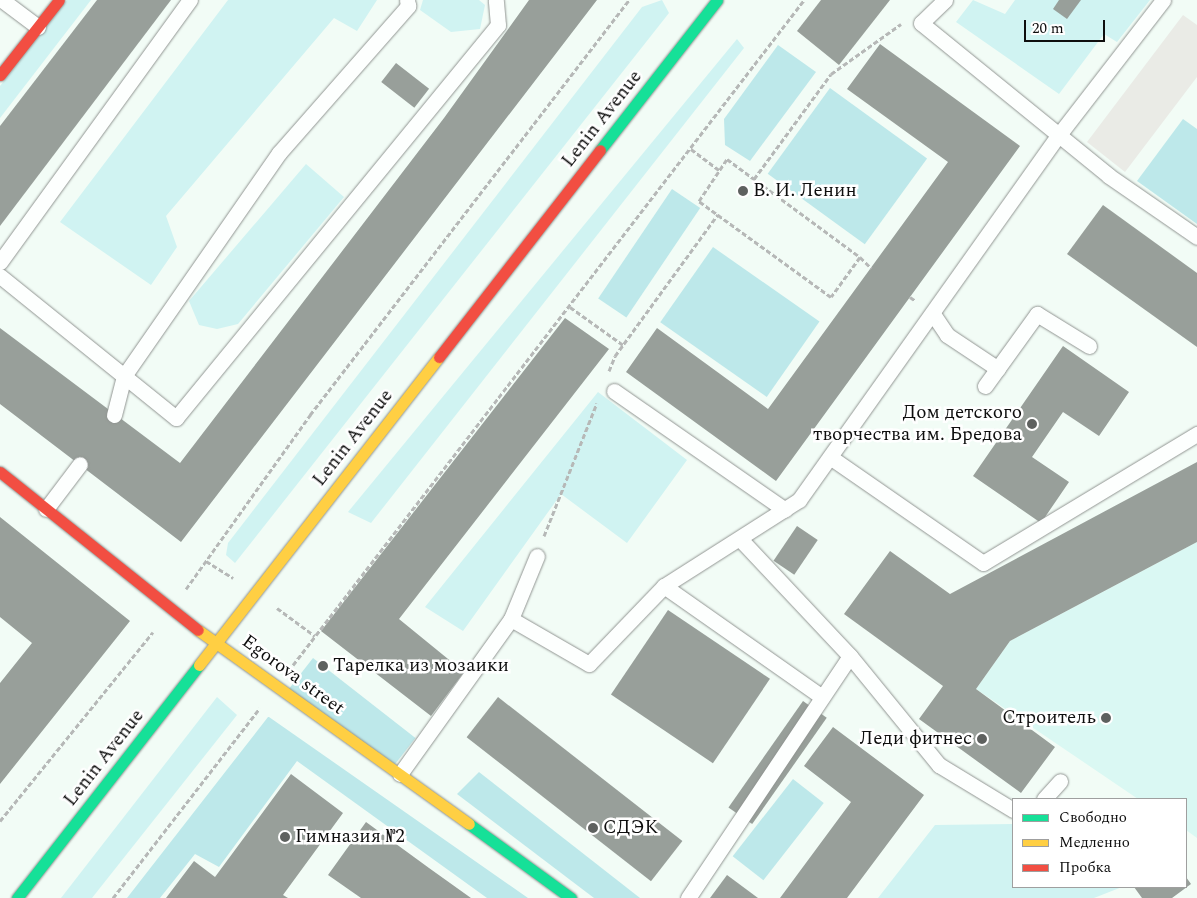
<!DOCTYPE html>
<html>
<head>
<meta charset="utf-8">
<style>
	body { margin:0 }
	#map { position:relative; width:1197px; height:898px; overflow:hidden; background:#f2fcf6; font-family:Spectral,serif }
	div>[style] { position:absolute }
	.industrial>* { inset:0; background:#eaebe6 }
	.green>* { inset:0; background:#d0f3f2 }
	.forest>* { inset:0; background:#bde8ea; transform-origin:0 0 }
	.pitch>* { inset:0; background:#daf8f3 }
	.building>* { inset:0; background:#989f9a; transform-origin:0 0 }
	.path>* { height:3px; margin-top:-1.5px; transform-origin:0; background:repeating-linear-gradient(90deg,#b6b8b7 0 5px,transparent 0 7.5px) }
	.roads { filter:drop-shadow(0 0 1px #919592) drop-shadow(0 0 1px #919592) }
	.lane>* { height:15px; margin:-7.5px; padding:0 7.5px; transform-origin:7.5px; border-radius:7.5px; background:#fdfffe }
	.fast>* { height:11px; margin:-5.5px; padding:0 5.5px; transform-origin:5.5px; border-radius:5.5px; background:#16e098 }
	.slow>* { height:11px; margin:-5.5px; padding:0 5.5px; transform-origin:5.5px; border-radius:5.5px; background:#ffcf43 }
	.jam>* { height:11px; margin:-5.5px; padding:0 5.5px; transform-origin:5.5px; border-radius:5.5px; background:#f24e42 }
	.dots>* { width:14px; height:14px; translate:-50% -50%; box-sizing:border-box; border:2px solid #fff; border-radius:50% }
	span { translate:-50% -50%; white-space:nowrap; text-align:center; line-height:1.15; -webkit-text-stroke:5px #fff; paint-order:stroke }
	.street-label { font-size:19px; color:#0e0e0e }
	.poi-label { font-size:19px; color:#0e0e0e }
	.left { translate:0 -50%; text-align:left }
	.right { translate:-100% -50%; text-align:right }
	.legend { position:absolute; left:1012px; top:798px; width:175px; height:90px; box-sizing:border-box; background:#fff; border:1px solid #9f9f9f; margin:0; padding:6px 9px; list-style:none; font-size:15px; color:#0e0e0e }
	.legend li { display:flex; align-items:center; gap:10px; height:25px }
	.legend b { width:25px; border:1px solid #9f9f9f }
	.scale { position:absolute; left:1024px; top:20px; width:81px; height:22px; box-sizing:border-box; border:2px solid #0e0e0e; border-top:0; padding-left:6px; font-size:15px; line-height:18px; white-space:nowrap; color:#0e0e0e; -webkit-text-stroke:4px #fff; paint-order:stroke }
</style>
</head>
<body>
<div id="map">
	<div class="industrial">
		<i style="clip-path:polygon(1183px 15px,1197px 25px,1197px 77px,1125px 172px,1087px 142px)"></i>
	</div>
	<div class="green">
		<i style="clip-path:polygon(67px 0,91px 0,0 118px,0 86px)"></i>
		<i style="clip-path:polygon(228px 0,377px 0,357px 31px,334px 18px,166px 216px,177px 247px,151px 285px,60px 222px)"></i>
		<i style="clip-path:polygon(423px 0,479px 0,485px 5px,480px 29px,451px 32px,420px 10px)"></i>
		<i style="clip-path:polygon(662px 0,669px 13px,235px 563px,226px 555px,228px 543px,642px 7px)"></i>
		<i style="clip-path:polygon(973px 0,1005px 14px,1015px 0,1150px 0,1117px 42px,1104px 34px,1059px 94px,956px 22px)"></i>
		<i style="clip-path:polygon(737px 39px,744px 48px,371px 523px,348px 512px)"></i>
		<i style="clip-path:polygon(306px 164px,344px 197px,238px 324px,217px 329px,199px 325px,189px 301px)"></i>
		<i style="clip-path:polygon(598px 392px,687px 460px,627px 543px,561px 494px,463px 631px,425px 607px)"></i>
		<i style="clip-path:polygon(217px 697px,237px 715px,92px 898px,61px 898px)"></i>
		<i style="clip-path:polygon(1013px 824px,1013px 887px,1122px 887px,1094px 898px,878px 898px,935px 825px)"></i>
	</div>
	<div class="forest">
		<i style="clip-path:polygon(778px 45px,816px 72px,750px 161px,725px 145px,724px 119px)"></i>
		<i style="left:830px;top:88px;width:120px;height:106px;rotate:36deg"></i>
		<i style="clip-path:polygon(1183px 119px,1197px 129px,1197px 224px,1137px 181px)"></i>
		<i style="left:672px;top:189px;width:34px;height:132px;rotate:34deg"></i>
		<i style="left:713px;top:247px;width:130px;height:92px;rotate:35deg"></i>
		<i style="left:313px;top:658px;width:130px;height:39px;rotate:38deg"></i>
		<i style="clip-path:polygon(268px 717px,269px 717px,528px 898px,487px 898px,297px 761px,219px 867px,195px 854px,160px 898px,127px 898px)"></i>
		<i style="clip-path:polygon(479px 772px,640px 898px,594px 898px,457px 794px)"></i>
		<i style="left:793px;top:779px;width:39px;height:98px;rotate:38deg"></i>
	</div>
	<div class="pitch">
		<i style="clip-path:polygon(1197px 542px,1197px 838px,1186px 830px,1186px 799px,1138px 799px,976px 689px,1010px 641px)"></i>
	</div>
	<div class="building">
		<i style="clip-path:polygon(97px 0,171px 0,0 226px,0 126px)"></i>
		<i style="clip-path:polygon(529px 0,597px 0,181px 542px,0 404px,0 328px,180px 463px,444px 118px)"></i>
		<i style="clip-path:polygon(821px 0,890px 0,839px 65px,797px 31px)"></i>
		<i style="clip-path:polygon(1059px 0,1081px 0,1067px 19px,1053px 9px)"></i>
		<i style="clip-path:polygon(880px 44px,1020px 146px,776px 481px,626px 372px,657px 328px,768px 409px,948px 162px,847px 89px)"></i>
		<i style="left:396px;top:63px;width:42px;height:24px;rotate:38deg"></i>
		<i style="clip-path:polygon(1103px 205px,1197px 273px,1197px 347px,1067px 254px)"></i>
		<i style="clip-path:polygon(565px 318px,609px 349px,399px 619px,464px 672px,431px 716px,321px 631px)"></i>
		<i style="clip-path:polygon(1063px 346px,1129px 392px,1099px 436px,1063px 412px,1032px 457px,1069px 482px,1041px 523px,973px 476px)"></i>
		<i style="clip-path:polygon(1197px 462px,1197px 542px,1010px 641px,976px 689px,1055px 747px,1021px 793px,919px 719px,943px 686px,844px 614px,890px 551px,950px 594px)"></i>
		<i style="clip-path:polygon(0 517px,130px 621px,0 784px,0 683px,32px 643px,0 617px)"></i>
		<i style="left:797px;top:526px;width:25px;height:42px;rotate:34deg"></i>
		<i style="left:668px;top:610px;width:123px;height:102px;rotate:34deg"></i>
		<i style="left:498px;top:697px;width:234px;height:51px;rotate:38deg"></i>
		<i style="left:803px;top:701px;width:29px;height:130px;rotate:35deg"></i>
		<i style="clip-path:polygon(833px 727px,924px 795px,847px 898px,780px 898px,851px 802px,804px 766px)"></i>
		<i style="clip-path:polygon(291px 774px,343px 813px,283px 895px,288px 898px,166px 898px,194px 861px,215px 877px)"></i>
		<i style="clip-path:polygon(366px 822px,429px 868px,471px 898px,361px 898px,328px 875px)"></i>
		<i style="clip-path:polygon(727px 875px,758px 898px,710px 898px)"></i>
		<i style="clip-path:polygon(1186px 877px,1191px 884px,1172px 898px,1142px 898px,1134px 887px,1186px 887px)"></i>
	</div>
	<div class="path">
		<i style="left:691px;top:149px;width:35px;rotate:37deg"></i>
		<i style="left:754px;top:179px;width:130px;rotate:-53.7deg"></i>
		<i style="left:831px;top:74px;width:86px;rotate:-35.5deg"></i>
		<i style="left:860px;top:257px;width:49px;rotate:125.9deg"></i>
		<i style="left:831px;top:297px;width:163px;rotate:-144deg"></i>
		<i style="left:699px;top:201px;width:50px;rotate:-56.3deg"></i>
		<i style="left:727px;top:159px;width:165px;rotate:36.4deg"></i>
		<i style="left:860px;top:257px;width:16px;rotate:45deg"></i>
		<i style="left:910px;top:297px;width:7px;rotate:34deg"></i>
		<i style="left:570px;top:307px;width:65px;rotate:35.6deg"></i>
		<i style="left:609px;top:371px;width:16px;rotate:-68deg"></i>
		<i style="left:615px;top:356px;width:175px;rotate:-54deg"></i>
		<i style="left:544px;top:536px;width:143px;rotate:-68.3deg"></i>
		<i style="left:206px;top:561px;width:32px;rotate:32deg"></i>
		<i style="left:186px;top:589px;width:214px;rotate:-54.5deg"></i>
		<i style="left:310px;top:415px;width:523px;rotate:-52.45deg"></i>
		<i style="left:277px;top:608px;width:47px;rotate:36.4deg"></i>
		<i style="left:293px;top:665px;width:839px;rotate:-52.46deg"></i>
		<i style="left:0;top:821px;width:243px;rotate:-51deg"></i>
		<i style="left:113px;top:898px;width:240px;rotate:-52.3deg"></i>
	</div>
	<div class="roads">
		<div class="lane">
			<i style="left:2px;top:0;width:45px;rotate:36.9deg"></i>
			<i style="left:945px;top:0;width:33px;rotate:136deg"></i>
			<i style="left:921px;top:23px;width:242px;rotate:39.1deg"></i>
			<i style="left:1109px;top:176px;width:107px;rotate:34.7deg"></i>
			<i style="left:0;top:262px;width:324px;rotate:-54.1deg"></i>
			<i style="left:0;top:276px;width:159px;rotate:38.9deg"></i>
			<i style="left:124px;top:376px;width:272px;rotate:-55.2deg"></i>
			<i style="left:279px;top:153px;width:196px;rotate:-48.7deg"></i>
			<i style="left:408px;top:6px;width:6px;rotate:-99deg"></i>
			<i style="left:933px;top:314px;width:25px;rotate:56deg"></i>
			<i style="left:947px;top:335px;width:61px;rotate:33.7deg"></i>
			<i style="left:985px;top:386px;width:89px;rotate:-54.2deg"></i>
			<i style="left:1037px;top:314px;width:61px;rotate:31.6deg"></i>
			<i style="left:614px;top:391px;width:208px;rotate:34.8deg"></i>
			<i style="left:114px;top:415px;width:40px;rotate:-75.6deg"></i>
			<i style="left:124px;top:376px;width:67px;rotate:38.9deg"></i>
			<i style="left:176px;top:418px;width:508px;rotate:-50.67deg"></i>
			<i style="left:498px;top:25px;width:25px;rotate:-95deg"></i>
			<i style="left:830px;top:457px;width:186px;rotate:34.7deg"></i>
			<i style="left:983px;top:563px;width:250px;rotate:-31.1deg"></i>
			<i style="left:46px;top:509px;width:56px;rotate:-52.9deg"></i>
			<i style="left:741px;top:540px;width:159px;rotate:46.8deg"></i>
			<i style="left:850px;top:656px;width:141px;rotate:50.8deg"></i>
			<i style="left:939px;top:765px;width:87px;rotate:31.3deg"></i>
			<i style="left:664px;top:586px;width:193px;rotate:35.1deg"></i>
			<i style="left:511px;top:619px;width:68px;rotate:-67.6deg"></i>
			<i style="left:400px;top:774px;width:191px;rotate:-54.4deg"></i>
			<i style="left:511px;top:619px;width:90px;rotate:30deg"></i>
			<i style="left:589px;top:664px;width:108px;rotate:-46.1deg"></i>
			<i style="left:664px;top:586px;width:160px;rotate:-32.5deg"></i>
			<i style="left:799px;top:500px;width:447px;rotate:-54.6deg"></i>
			<i style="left:1058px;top:136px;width:172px;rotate:-52.3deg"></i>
			<i style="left:1044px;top:799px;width:24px;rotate:-48deg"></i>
			<i style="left:688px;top:898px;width:291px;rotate:-56.2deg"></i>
		</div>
		<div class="fast">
			<i style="left:600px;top:150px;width:190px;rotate:-52deg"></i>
			<i style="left:469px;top:824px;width:126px;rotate:36deg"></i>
			<i style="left:17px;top:898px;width:296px;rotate:-52deg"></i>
		</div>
		<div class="slow">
			<i style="left:198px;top:630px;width:333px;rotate:35.6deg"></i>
			<i style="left:199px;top:665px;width:390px;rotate:-52.1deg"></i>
		</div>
		<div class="jam">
			<i style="left:0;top:75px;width:95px;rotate:-51.8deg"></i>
			<i style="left:439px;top:357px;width:262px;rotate:-52.1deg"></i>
			<i style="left:0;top:472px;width:253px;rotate:38.6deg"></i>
		</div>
	</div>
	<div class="dots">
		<i style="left:743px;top:191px;background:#5e615f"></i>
		<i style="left:1032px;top:424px;background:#5e615f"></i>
		<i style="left:323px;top:666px;background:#5e615f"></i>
		<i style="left:1106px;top:718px;background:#5e615f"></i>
		<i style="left:982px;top:739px;background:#5e615f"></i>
		<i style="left:593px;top:828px;background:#5e615f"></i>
		<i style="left:285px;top:837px;background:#5e615f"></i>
	</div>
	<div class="street-label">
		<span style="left:602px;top:119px;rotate:-52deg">Lenin Avenue</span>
		<span style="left:353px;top:438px;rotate:-52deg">Lenin Avenue</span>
		<span style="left:293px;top:675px;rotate:36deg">Egorova street</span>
		<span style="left:104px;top:758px;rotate:-52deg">Lenin Avenue</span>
	</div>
	<div class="poi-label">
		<span class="left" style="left:753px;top:191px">В. И. Ленин</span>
		<span class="right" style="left:1022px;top:424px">Дом детского<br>творчества им. Бредова</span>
		<span class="left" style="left:333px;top:666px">Тарелка из мозаики</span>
		<span class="right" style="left:1096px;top:718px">Строитель</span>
		<span class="right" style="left:972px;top:739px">Леди фитнес</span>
		<span class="left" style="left:603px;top:828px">СДЭК</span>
		<span class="left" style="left:295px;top:837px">Гимназия №2</span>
	</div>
	<ul class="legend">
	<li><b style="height:6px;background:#16e098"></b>Свободно</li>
	<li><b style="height:6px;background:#ffcf43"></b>Медленно</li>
	<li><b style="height:6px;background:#f24e42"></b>Пробка</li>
	</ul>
	<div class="scale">20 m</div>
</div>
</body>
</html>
